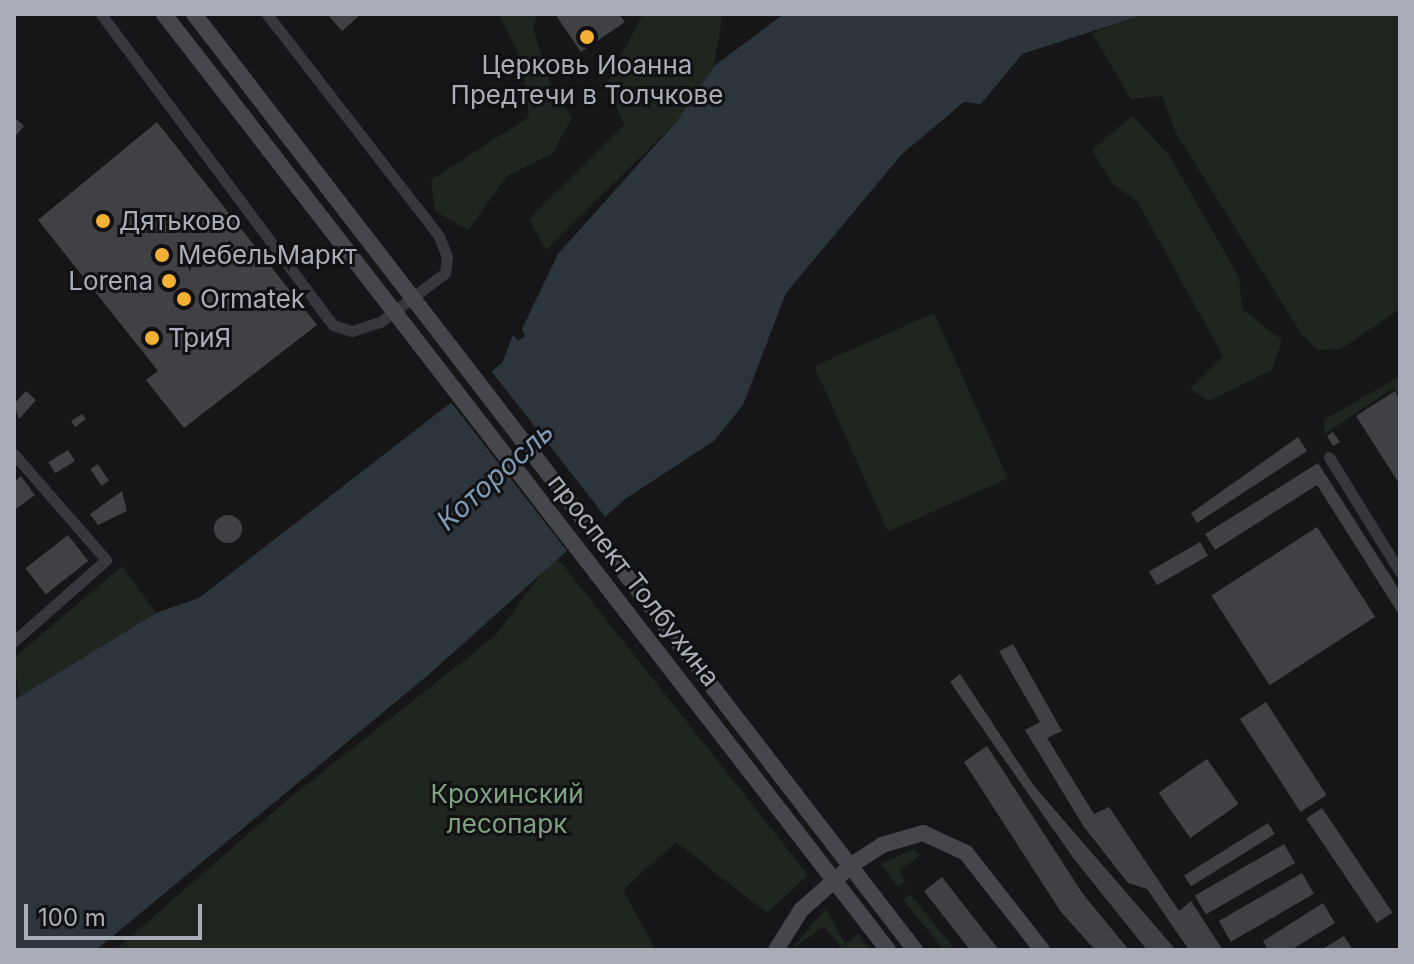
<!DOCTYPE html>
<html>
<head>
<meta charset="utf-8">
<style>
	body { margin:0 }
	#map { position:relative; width:1414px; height:964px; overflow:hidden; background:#161618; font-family:Inter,sans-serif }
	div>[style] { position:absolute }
	.green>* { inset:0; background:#1e261f; transform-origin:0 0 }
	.water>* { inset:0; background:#2c353c }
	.pier>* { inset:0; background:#161618; transform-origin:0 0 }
	.building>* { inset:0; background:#404145; transform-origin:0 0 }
	.round { border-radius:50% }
	.street>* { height:11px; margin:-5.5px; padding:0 5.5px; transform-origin:5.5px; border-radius:5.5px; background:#37383d }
	.secondary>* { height:16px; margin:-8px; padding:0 8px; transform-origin:8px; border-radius:8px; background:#45474d }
	.dots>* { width:22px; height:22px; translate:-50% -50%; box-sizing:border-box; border:4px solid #111113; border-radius:50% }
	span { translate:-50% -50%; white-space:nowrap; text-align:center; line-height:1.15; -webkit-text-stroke:6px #111113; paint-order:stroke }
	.poi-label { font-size:26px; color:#a8adb8 }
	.left { translate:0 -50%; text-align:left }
	.right { translate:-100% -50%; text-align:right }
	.street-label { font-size:26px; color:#a8adb8 }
	.park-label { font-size:26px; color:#7fa381 }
	.water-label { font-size:28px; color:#7f9bb3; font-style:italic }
	.frame { position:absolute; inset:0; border:16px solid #a8adb8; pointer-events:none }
	.scale { position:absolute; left:24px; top:904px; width:178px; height:36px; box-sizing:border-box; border:4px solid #a8adb8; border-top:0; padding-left:10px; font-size:24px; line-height:28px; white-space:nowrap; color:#a8adb8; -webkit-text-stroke:6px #111113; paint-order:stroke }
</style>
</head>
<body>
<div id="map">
	<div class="green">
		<i style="clip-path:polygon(499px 14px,537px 14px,533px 28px,553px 92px,572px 117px,553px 153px,507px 176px,468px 230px,435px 211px,431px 180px,529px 117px,522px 62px)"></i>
		<i style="clip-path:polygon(643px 14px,717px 14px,722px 19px,714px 66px,677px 121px,546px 250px,529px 219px,625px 124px,605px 86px)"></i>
		<i style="clip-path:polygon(1146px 14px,1400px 14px,1400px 309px,1341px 349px,1318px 350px,1302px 335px,1176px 133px,1162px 96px,1131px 99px,1092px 33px)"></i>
		<i style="clip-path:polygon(1132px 116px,1169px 155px,1239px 277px,1242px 309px,1282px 340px,1272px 370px,1208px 401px,1190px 389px,1223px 356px,1137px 201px,1113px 184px,1092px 150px)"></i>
		<i style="left:934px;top:313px;width:181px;height:131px;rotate:66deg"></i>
		<i style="clip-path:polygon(1400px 376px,1400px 396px,1393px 388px,1325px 434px,1324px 420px)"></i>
		<i style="clip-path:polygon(555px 555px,808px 875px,767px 913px,676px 842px,623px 890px,656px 950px,115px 950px,292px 796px,495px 636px)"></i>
		<i style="clip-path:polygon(122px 566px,156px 613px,19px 697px,14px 658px)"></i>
		<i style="clip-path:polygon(914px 849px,920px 855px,900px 871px,906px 881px,898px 887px,881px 864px)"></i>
		<i style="left:910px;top:894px;width:72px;height:9px;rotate:51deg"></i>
		<i style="clip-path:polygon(826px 908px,845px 944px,858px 934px,870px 950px,843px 950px,824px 926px,791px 950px)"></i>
	</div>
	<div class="water">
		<i style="clip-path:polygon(784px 14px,1146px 14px,1022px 54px,981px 104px,964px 102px,902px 154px,786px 293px,743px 405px,714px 441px,625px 499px,427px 676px,96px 950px,14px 950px,14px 700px,156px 613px,199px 598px,502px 363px,513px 335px,518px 341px,525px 336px,522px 329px,558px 254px,677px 121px,714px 66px)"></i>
	</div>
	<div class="pier">
		<i style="left:489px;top:368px;width:193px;height:51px;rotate:52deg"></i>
	</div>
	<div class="building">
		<i style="clip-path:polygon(327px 14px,361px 14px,342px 31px)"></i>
		<i style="clip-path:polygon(555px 14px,619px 14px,625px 22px,581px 52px)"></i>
		<i style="clip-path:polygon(14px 117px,24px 126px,14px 138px)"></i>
		<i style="clip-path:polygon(157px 122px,317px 325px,184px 428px,146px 380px,158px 371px,38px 220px)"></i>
		<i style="clip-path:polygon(26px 391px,36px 400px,19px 419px,14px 404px)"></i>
		<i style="clip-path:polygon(1395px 391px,1400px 400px,1400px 485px,1356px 416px)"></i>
		<i style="clip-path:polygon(82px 414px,86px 419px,75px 427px,71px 421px)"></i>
		<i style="clip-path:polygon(1333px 432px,1340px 442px,1333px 446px,1327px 436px)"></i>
		<i style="clip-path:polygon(1298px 437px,1307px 451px,1197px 523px,1191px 513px)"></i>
		<i style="left:68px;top:450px;width:13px;height:23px;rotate:58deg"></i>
		<i style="clip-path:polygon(1318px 463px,1400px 591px,1400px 616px,1317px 485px,1215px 550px,1205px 534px)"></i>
		<i style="left:98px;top:464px;width:20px;height:9px;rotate:57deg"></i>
		<i style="clip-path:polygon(21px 476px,35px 495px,16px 509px,14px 482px)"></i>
		<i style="clip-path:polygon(122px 491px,127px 511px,98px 525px,90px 514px)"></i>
		<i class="round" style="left:214px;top:515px;width:28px;height:28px"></i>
		<i style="left:1317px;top:527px;width:107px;height:126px;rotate:57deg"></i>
		<i style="left:68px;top:535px;width:33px;height:54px;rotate:52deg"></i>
		<i style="left:1200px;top:542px;width:16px;height:59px;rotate:60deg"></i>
		<i style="clip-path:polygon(1013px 644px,1062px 731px,1047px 738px,1094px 814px,1109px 807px,1179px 911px,1191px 901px,1223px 950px,1189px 950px,1147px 889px,1128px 883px,1084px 827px,1025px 730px,1040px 722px,999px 651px)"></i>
		<i style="clip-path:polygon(960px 674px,1034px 786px,1176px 950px,1147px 950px,1074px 859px,950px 682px)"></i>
		<i style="left:1266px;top:702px;width:111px;height:31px;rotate:57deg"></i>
		<i style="clip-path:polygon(987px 746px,1083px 894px,1129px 950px,1095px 950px,1061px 912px,964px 762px)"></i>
		<i style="left:1207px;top:759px;width:55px;height:59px;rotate:55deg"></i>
		<i style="left:1322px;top:808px;width:126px;height:19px;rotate:56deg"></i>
		<i style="left:1268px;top:823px;width:13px;height:99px;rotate:58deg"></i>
		<i style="left:1284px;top:844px;width:22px;height:103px;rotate:60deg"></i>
		<i style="left:1302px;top:873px;width:24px;height:96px;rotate:60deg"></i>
		<i style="clip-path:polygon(942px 877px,999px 950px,970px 950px,924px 891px)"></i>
		<i style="clip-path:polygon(1323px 903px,1335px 923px,1291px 950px,1268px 950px,1263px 941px)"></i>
		<i style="clip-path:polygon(1344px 936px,1353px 950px,1321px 950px)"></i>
	</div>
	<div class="street">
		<i style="left:101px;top:14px;width:388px;rotate:53.3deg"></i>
		<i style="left:333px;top:325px;width:20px;rotate:18deg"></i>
		<i style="left:352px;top:331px;width:29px;rotate:-18deg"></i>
		<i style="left:380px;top:322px;width:81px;rotate:-37deg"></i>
		<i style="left:445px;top:273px;width:16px;rotate:-83deg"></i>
		<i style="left:447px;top:257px;width:22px;rotate:-111deg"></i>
		<i style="left:439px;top:236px;width:281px;rotate:-127.8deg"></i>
		<i style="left:14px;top:454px;width:140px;rotate:49deg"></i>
		<i style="left:106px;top:560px;width:123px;rotate:138.6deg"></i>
		<i style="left:1329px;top:457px;width:135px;rotate:58.3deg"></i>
	</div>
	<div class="secondary">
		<i style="left:164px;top:14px;width:1183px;rotate:52.28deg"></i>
		<i style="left:194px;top:14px;width:1181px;rotate:52.39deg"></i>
		<i style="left:776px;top:950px;width:47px;rotate:-58deg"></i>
		<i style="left:801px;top:910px;width:69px;rotate:-41.5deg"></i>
		<i style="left:853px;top:864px;width:35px;rotate:-33deg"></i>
		<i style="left:882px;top:845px;width:43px;rotate:-16.3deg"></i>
		<i style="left:923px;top:833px;width:47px;rotate:24.9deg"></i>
		<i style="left:966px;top:853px;width:123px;rotate:51.9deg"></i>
	</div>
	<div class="dots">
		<i style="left:587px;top:37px;background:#f2b134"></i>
		<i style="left:103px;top:221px;background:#f2b134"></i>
		<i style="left:162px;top:255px;background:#f2b134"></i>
		<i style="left:169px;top:281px;background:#f2b134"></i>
		<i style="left:184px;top:299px;background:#f2b134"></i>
		<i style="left:152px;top:338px;background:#f2b134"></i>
	</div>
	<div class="poi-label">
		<span style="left:587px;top:80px">Церковь Иоанна<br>Предтечи в Толчкове</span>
		<span class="left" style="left:119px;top:221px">Дятьково</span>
		<span class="left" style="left:178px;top:255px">МебельМаркт</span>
		<span class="right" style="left:153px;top:281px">Lorena</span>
		<span class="left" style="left:200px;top:299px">Ormatek</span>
		<span class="left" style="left:168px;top:338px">ТриЯ</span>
	</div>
	<div class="street-label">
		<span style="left:634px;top:580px;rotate:52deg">проспект Толбухина</span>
	</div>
	<div class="park-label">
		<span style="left:507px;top:809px">Крохинский<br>лесопарк</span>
	</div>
	<div class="water-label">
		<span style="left:495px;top:476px;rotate:-42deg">Которосль</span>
	</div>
	<div class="frame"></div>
	<div class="scale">100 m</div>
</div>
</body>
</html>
